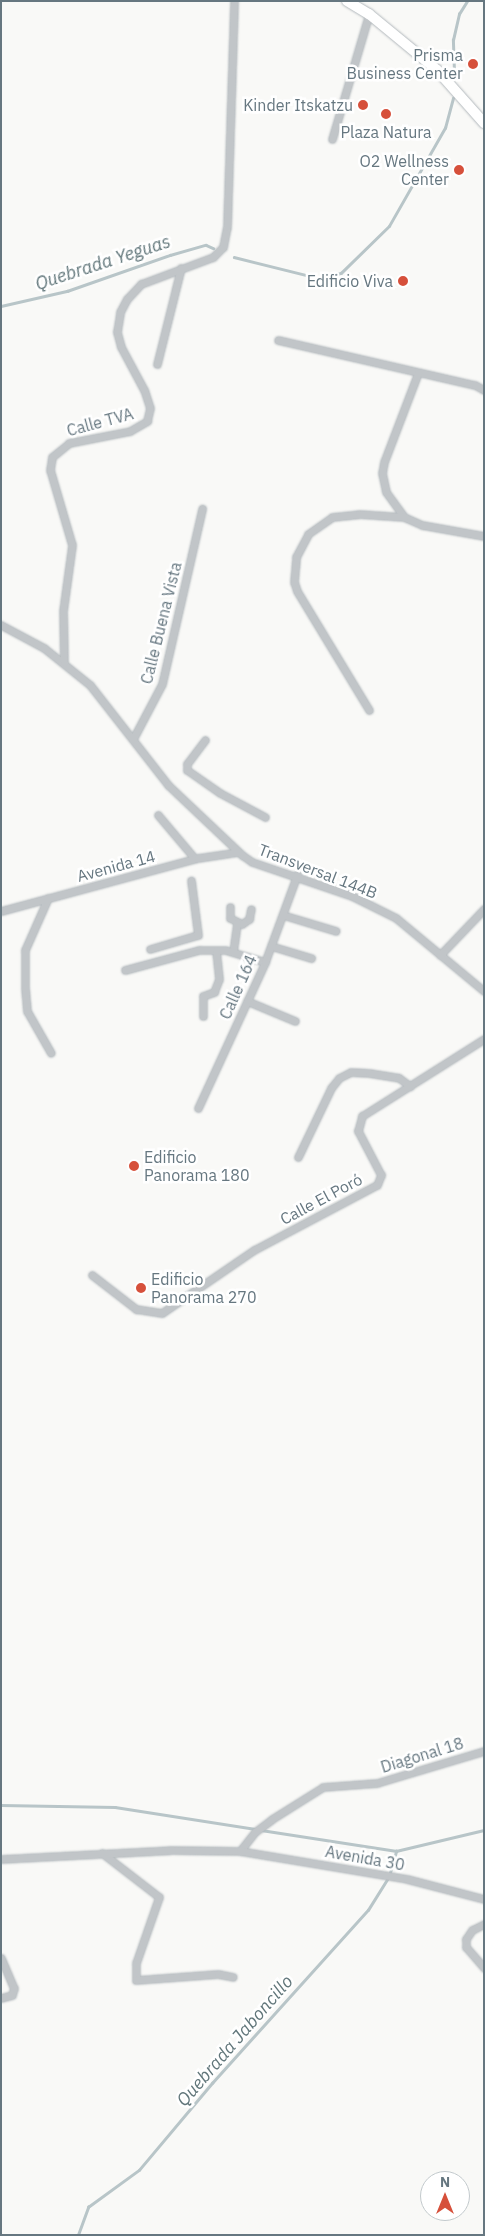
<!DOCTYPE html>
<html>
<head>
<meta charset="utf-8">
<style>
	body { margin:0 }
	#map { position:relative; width:485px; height:2236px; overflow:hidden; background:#f9f9f7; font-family:"IBM Plex Sans",sans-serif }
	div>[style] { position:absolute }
	.stream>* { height:2.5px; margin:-1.25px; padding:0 1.25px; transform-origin:1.25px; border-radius:1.25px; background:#b8c5c8 }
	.roads { filter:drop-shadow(0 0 1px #b3b9bd) drop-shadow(0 0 1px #b3b9bd) }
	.street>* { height:7px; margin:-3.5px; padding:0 3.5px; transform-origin:3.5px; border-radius:3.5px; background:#c1c5c8 }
	.secondary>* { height:10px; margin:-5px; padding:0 5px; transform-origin:5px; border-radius:5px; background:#fff }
	.dots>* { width:14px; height:14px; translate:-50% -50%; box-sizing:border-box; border:2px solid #fff; border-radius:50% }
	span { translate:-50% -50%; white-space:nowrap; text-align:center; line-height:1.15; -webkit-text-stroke:5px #fff; paint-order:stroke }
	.poi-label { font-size:16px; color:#667780 }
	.right { translate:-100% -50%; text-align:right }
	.left { translate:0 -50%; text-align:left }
	.street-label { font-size:16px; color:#667780 }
	.water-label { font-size:18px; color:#61767a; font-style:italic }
	.frame { position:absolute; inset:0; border:2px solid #667780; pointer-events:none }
	.north { position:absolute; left:420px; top:2171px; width:50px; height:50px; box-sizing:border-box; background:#fff; border:1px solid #c2c9cc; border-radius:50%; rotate:0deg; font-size:14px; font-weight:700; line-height:20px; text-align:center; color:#667780 }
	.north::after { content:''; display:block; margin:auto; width:18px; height:22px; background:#d6503b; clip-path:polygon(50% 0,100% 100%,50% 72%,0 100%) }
</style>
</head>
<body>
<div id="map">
	<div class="stream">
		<i style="left:454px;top:72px;width:32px;rotate:-92deg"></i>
		<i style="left:453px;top:40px;width:27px;rotate:-77deg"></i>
		<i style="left:459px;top:14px;width:15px;rotate:-58deg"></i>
		<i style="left:234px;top:257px;width:91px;rotate:14deg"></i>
		<i style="left:322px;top:279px;width:20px;rotate:-18deg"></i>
		<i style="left:341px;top:273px;width:67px;rotate:-44.4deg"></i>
		<i style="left:389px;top:226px;width:113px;rotate:-60.3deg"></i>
		<i style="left:445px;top:128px;width:31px;rotate:-75deg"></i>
		<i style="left:1px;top:306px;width:68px;rotate:-12.8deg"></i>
		<i style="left:67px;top:291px;width:109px;rotate:-19.3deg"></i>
		<i style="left:170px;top:255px;width:37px;rotate:-16deg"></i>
		<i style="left:206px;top:245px;width:8px;rotate:23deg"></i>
		<i style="left:1px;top:1805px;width:114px;rotate:1deg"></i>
		<i style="left:115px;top:1807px;width:142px;rotate:8.9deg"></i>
		<i style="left:261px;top:1830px;width:137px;rotate:8.8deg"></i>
		<i style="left:396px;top:1851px;width:90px;rotate:-13.4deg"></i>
		<i style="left:78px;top:2235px;width:30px;rotate:-70deg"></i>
		<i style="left:88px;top:2207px;width:63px;rotate:-36deg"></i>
		<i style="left:139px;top:2170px;width:114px;rotate:-50deg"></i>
		<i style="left:212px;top:2083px;width:233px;rotate:-48deg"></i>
		<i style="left:368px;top:1910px;width:40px;rotate:-58deg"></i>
		<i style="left:389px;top:1876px;width:26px;rotate:-74deg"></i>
	</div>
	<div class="roads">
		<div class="street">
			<i style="left:332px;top:139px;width:130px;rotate:-73.5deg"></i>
			<i style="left:278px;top:340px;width:202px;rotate:12.9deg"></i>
			<i style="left:475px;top:385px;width:10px;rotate:29deg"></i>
			<i style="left:157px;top:364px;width:99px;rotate:-76deg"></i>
			<i style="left:418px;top:373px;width:95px;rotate:110.9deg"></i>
			<i style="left:384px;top:462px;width:11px;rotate:100deg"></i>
			<i style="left:382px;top:473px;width:19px;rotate:78deg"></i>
			<i style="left:386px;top:492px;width:31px;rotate:54deg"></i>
			<i style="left:404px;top:517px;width:20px;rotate:24deg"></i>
			<i style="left:422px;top:525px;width:63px;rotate:10.1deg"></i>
			<i style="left:1px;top:625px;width:49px;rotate:28.1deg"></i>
			<i style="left:44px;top:648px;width:59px;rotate:38.8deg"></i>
			<i style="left:90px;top:685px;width:127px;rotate:52deg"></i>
			<i style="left:168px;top:785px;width:102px;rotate:43.4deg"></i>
			<i style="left:242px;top:855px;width:12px;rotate:35deg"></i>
			<i style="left:252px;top:862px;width:106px;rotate:18.8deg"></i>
			<i style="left:352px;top:896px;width:49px;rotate:26.6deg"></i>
			<i style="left:396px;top:918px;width:114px;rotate:39.7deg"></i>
			<i style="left:64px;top:662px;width:51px;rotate:-91.1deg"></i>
			<i style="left:63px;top:611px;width:67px;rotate:-82.2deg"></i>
			<i style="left:72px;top:545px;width:78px;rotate:-106.3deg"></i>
			<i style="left:50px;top:470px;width:13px;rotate:-81deg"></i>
			<i style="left:52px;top:457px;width:22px;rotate:-39deg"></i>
			<i style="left:69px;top:443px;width:62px;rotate:-11.1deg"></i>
			<i style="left:130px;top:431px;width:20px;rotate:-30deg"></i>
			<i style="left:147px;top:421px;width:13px;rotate:-77deg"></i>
			<i style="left:150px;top:408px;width:19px;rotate:-108deg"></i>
			<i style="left:144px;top:390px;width:49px;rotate:-118.1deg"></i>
			<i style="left:121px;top:347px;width:16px;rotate:-105deg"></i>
			<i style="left:117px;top:332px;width:20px;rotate:-81deg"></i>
			<i style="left:120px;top:312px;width:15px;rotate:-62deg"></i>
			<i style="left:127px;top:299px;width:21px;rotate:-47deg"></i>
			<i style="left:141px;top:284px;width:77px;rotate:-20.6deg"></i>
			<i style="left:213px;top:257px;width:14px;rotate:-45deg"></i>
			<i style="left:223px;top:247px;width:20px;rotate:-79deg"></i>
			<i style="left:227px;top:227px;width:226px;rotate:-88.2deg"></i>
			<i style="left:369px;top:710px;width:139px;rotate:-121.2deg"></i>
			<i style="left:297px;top:591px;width:9px;rotate:-108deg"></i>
			<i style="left:294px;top:582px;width:25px;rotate:-85deg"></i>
			<i style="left:296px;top:557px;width:26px;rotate:-62deg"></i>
			<i style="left:308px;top:534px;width:29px;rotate:-35deg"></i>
			<i style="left:332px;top:517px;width:27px;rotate:-6deg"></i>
			<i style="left:359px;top:514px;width:45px;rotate:3.8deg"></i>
			<i style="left:133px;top:739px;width:62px;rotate:-62.2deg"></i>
			<i style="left:162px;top:684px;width:180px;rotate:-77.1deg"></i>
			<i style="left:205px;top:740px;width:30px;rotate:127deg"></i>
			<i style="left:187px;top:764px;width:6px;rotate:90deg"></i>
			<i style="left:187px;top:770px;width:40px;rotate:34.9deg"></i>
			<i style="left:220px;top:793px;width:51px;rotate:28.1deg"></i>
			<i style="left:158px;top:815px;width:57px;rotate:49.9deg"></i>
			<i style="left:48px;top:898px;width:57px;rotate:113.9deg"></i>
			<i style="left:25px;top:950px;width:38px;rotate:90deg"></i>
			<i style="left:25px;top:988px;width:23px;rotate:85deg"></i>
			<i style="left:27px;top:1011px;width:48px;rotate:60.3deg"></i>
			<i style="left:230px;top:907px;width:11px;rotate:90deg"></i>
			<i style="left:230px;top:918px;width:13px;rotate:27deg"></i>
			<i style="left:242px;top:924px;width:9px;rotate:-36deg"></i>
			<i style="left:249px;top:919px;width:10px;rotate:-79deg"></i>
			<i style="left:1px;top:911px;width:204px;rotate:-15.1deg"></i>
			<i style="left:198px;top:858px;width:40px;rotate:-8.5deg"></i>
			<i style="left:283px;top:915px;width:55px;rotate:16.8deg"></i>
			<i style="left:271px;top:946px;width:42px;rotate:16.7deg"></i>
			<i style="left:150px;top:949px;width:50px;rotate:-16.3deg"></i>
			<i style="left:198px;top:935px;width:55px;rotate:-97.3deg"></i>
			<i style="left:233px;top:952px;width:29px;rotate:-82deg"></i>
			<i style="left:440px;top:955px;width:64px;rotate:-46.3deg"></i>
			<i style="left:125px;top:970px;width:77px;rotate:-15.1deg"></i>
			<i style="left:199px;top:950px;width:26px"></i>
			<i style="left:225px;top:950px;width:42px;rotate:16.7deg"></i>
			<i style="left:247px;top:1001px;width:52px;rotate:22.6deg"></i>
			<i style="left:203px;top:1016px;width:20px;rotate:-90deg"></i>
			<i style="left:203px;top:996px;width:12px;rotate:-20deg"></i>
			<i style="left:214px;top:992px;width:14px;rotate:-69deg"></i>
			<i style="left:219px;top:979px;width:29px;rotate:-96deg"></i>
			<i style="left:198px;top:1108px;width:161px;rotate:-65.3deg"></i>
			<i style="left:265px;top:962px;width:93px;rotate:-69.8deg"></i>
			<i style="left:298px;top:1157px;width:76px;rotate:-64.4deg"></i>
			<i style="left:331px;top:1088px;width:13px;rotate:-51deg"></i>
			<i style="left:339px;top:1078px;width:13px;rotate:-27deg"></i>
			<i style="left:351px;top:1072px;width:18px;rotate:3deg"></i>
			<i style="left:369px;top:1073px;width:30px;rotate:9deg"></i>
			<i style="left:399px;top:1078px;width:14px;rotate:36deg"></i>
			<i style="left:92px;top:1275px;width:56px;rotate:37.7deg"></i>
			<i style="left:136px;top:1309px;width:26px;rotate:9deg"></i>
			<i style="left:162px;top:1313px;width:112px;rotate:-34.4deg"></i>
			<i style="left:254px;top:1250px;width:139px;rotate:-27.9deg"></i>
			<i style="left:377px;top:1185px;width:11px;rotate:-68deg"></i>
			<i style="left:381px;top:1175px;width:50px;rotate:-117.6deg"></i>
			<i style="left:358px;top:1131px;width:16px;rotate:-75deg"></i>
			<i style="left:362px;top:1116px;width:144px;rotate:-32.3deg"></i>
			<i style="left:240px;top:1851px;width:24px;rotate:-52deg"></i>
			<i style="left:255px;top:1832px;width:21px;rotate:-37deg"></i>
			<i style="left:272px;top:1819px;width:60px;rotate:-32.1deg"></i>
			<i style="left:323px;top:1787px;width:54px;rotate:-4.2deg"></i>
			<i style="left:377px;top:1783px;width:112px;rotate:-16.7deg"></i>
			<i style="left:102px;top:1853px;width:72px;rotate:37.7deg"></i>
			<i style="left:159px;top:1897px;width:70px;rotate:109.2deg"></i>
			<i style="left:136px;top:1963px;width:17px;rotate:90deg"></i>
			<i style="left:136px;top:1980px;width:82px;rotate:-4.2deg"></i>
			<i style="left:218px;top:1974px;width:15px;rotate:11deg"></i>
			<i style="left:1px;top:1859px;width:169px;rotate:-3deg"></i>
			<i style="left:170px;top:1850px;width:70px;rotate:0.8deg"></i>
			<i style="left:240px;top:1851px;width:169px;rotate:9.5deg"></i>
			<i style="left:407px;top:1879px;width:80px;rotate:14.6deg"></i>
			<i style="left:484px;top:1924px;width:13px;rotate:153deg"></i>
			<i style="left:472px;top:1930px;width:11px;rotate:124deg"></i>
			<i style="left:466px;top:1939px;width:8px;rotate:90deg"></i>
			<i style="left:466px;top:1947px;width:28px;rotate:49deg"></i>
			<i style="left:1px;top:1958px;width:33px;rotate:67deg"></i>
			<i style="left:14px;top:1988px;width:7px;rotate:106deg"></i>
			<i style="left:12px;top:1995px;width:11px;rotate:165deg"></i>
		</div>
		<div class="secondary">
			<i style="left:347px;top:1px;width:26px;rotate:31deg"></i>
			<i style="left:369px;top:14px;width:88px;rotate:39.5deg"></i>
			<i style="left:437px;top:70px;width:71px;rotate:48.4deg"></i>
		</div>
	</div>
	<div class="dots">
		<i style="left:473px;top:64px;background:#d6503b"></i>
		<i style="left:363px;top:105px;background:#d6503b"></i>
		<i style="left:386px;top:114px;background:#d6503b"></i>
		<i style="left:459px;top:170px;background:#d6503b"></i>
		<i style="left:403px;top:281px;background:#d6503b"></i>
		<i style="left:134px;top:1166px;background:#d6503b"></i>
		<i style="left:141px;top:1288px;background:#d6503b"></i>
	</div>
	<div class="poi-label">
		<span class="right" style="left:463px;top:64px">Prisma<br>Business Center</span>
		<span class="right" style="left:353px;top:105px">Kinder Itskatzu</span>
		<span style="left:386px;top:132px">Plaza Natura</span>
		<span class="right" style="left:449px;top:170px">O2 Wellness<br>Center</span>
		<span class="right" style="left:393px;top:281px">Edificio Viva</span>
		<span class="left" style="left:144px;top:1166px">Edificio<br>Panorama 180</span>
		<span class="left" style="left:151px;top:1288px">Edificio<br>Panorama 270</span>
	</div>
	<div class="street-label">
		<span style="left:100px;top:422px;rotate:-15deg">Calle TVA</span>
		<span style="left:161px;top:623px;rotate:-76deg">Calle Buena Vista</span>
		<span style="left:116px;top:866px;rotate:-15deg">Avenida 14</span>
		<span style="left:318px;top:871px;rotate:21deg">Transversal 144B</span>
		<span style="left:238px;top:987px;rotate:-66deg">Calle 164</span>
		<span style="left:321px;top:1199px;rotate:-28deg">Calle El Poró</span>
		<span style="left:422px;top:1755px;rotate:-17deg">Diagonal 18</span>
		<span style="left:365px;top:1858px;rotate:10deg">Avenida 30</span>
	</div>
	<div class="water-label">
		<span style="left:103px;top:263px;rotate:-18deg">Quebrada Yeguas</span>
		<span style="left:235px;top:2041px;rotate:-49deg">Quebrada Jaboncillo</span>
	</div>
	<div class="frame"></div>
	<div class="north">N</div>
</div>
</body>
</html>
